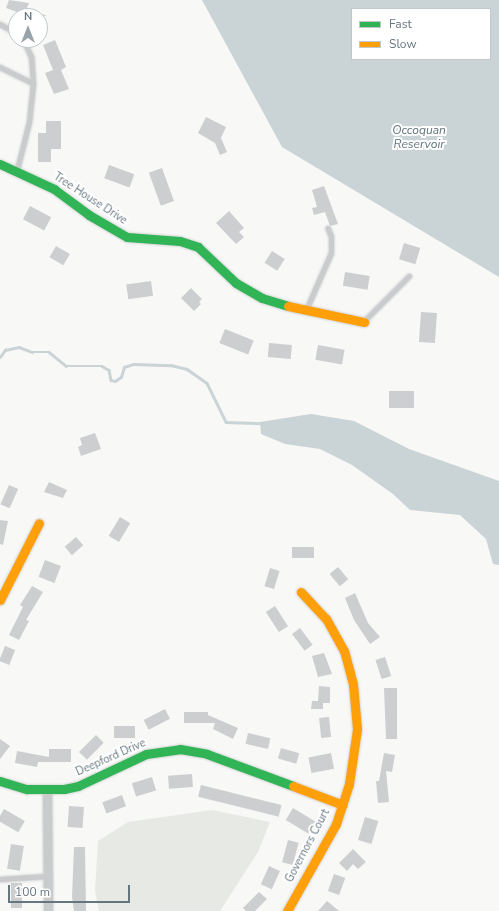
<!DOCTYPE html>
<html>
<head>
<meta charset="utf-8">
<style>
	body { margin:0 }
	#map { position:relative; width:499px; height:911px; overflow:hidden; background:#f8f8f7; font-family:"Nunito Sans",sans-serif }
	div>[style] { position:absolute }
	.green>* { inset:0; background:#e7e9e5 }
	.water>* { inset:0; background:#cad3d5 }
	.stream>* { height:2.5px; margin:-1.25px; padding:0 1.25px; transform-origin:1.25px; border-radius:1.25px; background:#cad3d5 }
	.building>* { inset:0; background:#cdcecf; transform-origin:0 0 }
	.roads { filter:drop-shadow(0 0 1px #d3d4d5) drop-shadow(0 0 1px #d3d4d5) }
	.lane>* { height:4.5px; margin:-2.25px; padding:0 2.25px; transform-origin:2.25px; border-radius:2.25px; background:#cacbcc }
	.street>* { height:9px; margin:-4.5px; padding:0 4.5px; transform-origin:4.5px; border-radius:4.5px; background:#cacbcc }
	.fast>* { height:9px; margin:-4.5px; padding:0 4.5px; transform-origin:4.5px; border-radius:4.5px; background:#30b455 }
	.slow>* { height:9px; margin:-4.5px; padding:0 4.5px; transform-origin:4.5px; border-radius:4.5px; background:#ff9f0a }
	span { translate:-50% -50%; white-space:nowrap; text-align:center; line-height:1.15; -webkit-text-stroke:4px #fff; paint-order:stroke }
	.street-label { font-size:11px; color:#65767f }
	.water-label { font-size:12px; color:#60747a; font-style:italic }
	.legend { position:absolute; left:351px; top:8px; width:140px; height:52px; box-sizing:border-box; background:#fff; border:1px solid #c1c8cc; margin:0; padding:5px 7px; list-style:none; font-size:12px; color:#65767f }
	.legend li { display:flex; align-items:center; gap:8px; height:20px }
	.legend b { width:20px; border:1px solid #c1c8cc }
	.north { position:absolute; left:8px; top:8px; width:40px; height:40px; box-sizing:border-box; background:#fff; border:1px solid #c1c8cc; border-radius:50%; rotate:0deg; font-size:11px; font-weight:700; line-height:16px; text-align:center; color:#65767f }
	.north::after { content:''; display:block; margin:auto; width:14px; height:18px; background:#98a4a9; clip-path:polygon(50% 0,100% 100%,50% 72%,0 100%) }
	.scale { position:absolute; left:8px; top:885px; width:122px; height:18px; box-sizing:border-box; border:2px solid #65767f; border-top:0; padding-left:5px; font-size:12px; line-height:14px; white-space:nowrap; color:#65767f; -webkit-text-stroke:3px #fff; paint-order:stroke }
</style>
</head>
<body>
<div id="map">
	<div class="green">
		<i style="clip-path:polygon(212px 810px,270px 822px,258px 852px,220px 911px,99px 911px,95px 890px,98px 841px,128px 822px)"></i>
	</div>
	<div class="water">
		<i style="clip-path:polygon(evenodd,202px 0,499px 0,499px 277px,282px 147px,202px 0,352px 9px,490px 9px,490px 59px,352px 59px,352px 9px)"></i>
		<i style="clip-path:polygon(311px 414px,354px 421px,409px 449px,499px 481px,499px 565px,493px 564px,486px 539px,460px 515px,410px 510px,393px 494px,352px 465px,320px 449px,285px 444px,261px 434px,260px 422px)"></i>
	</div>
	<div class="stream">
		<i style="left:0;top:357px;width:9px;rotate:-54deg"></i>
		<i style="left:5px;top:350px;width:14px;rotate:-12deg"></i>
		<i style="left:19px;top:347px;width:14px;rotate:21deg"></i>
		<i style="left:32px;top:352px;width:17px"></i>
		<i style="left:49px;top:352px;width:22px;rotate:39deg"></i>
		<i style="left:66px;top:366px;width:36px"></i>
		<i style="left:102px;top:366px;width:8px;rotate:30deg"></i>
		<i style="left:109px;top:370px;width:10px;rotate:79deg"></i>
		<i style="left:111px;top:380px;width:4px;rotate:14deg"></i>
		<i style="left:115px;top:381px;width:7px;rotate:-34deg"></i>
		<i style="left:121px;top:377px;width:10px;rotate:-73deg"></i>
		<i style="left:124px;top:367px;width:9px;rotate:-18deg"></i>
		<i style="left:133px;top:364px;width:38px;rotate:2deg"></i>
		<i style="left:171px;top:365px;width:16px;rotate:14deg"></i>
		<i style="left:187px;top:369px;width:24px;rotate:35deg"></i>
		<i style="left:207px;top:383px;width:43px;rotate:64deg"></i>
		<i style="left:226px;top:422px;width:36px;rotate:2deg"></i>
	</div>
	<div class="building">
		<i style="clip-path:polygon(9px 0,29px 3px,27px 8px,47px 16px,15px 16px,17px 12px,6px 8px)"></i>
		<i style="clip-path:polygon(55px 40px,66px 67px,61px 70px,69px 89px,54px 94px,45px 73px,53px 70px,43px 45px)"></i>
		<i style="clip-path:polygon(206px 117px,226px 127px,221px 138px,227px 152px,220px 155px,215px 143px,198px 133px)"></i>
		<i style="clip-path:polygon(46px 121px,61px 121px,61px 149px,51px 149px,51px 162px,38px 162px,38px 133px,46px 133px)"></i>
		<i style="left:109px;top:165px;width:27px;height:14px;rotate:20deg"></i>
		<i style="left:162px;top:168px;width:35px;height:14px;rotate:70deg"></i>
		<i style="clip-path:polygon(324px 186px,338px 224px,330px 226px,325px 212px,314px 215px,312px 208px,317px 207px,312px 190px)"></i>
		<i style="left:30px;top:206px;width:24px;height:15px;rotate:28deg"></i>
		<i style="clip-path:polygon(229px 211px,244px 228px,239px 232px,244px 237px,236px 244px,216px 223px)"></i>
		<i style="left:404px;top:243px;width:17px;height:17px;rotate:17deg"></i>
		<i style="left:56px;top:246px;width:16px;height:13px;rotate:30deg"></i>
		<i style="left:272px;top:251px;width:15px;height:14px;rotate:32deg"></i>
		<i style="left:345px;top:272px;width:25px;height:14px;rotate:9deg"></i>
		<i style="left:151px;top:281px;width:15px;height:25px;rotate:82deg"></i>
		<i style="clip-path:polygon(191px 288px,202px 299px,199px 302px,201px 304px,194px 311px,181px 298px)"></i>
		<i style="left:421px;top:312px;width:16px;height:30px;rotate:4deg"></i>
		<i style="left:225px;top:329px;width:31px;height:15px;rotate:22deg"></i>
		<i style="left:269px;top:343px;width:23px;height:14px;rotate:5deg"></i>
		<i style="left:318px;top:345px;width:27px;height:15px;rotate:10deg"></i>
		<i style="left:389px;top:391px;width:25px;height:17px"></i>
		<i style="clip-path:polygon(95px 433px,101px 449px,81px 456px,78px 447px,82px 445px,80px 438px)"></i>
		<i style="clip-path:polygon(49px 482px,67px 490px,63px 498px,44px 492px)"></i>
		<i style="left:9px;top:485px;width:10px;height:21px;rotate:24deg"></i>
		<i style="left:120px;top:517px;width:12px;height:22px;rotate:31deg"></i>
		<i style="clip-path:polygon(0 520px,8px 521px,3px 545px,0 544px)"></i>
		<i style="left:76px;top:537px;width:11px;height:15px;rotate:49deg"></i>
		<i style="left:292px;top:547px;width:22px;height:11px"></i>
		<i style="left:45px;top:560px;width:17px;height:18px;rotate:21deg"></i>
		<i style="left:338px;top:567px;width:16px;height:11px;rotate:50deg"></i>
		<i style="left:270px;top:568px;width:10px;height:19px;rotate:17deg"></i>
		<i style="clip-path:polygon(32px 586px,43px 592px,26px 620px,29px 621px,19px 640px,9px 635px,23px 607px,20px 605px)"></i>
		<i style="clip-path:polygon(355px 593px,368px 623px,380px 637px,370px 644px,354px 620px,345px 598px)"></i>
		<i style="left:275px;top:606px;width:24px;height:11px;rotate:57deg"></i>
		<i style="left:300px;top:628px;width:21px;height:10px;rotate:53deg"></i>
		<i style="left:5px;top:646px;width:11px;height:16px;rotate:22deg"></i>
		<i style="clip-path:polygon(324px 653px,332px 674px,318px 677px,312px 656px)"></i>
		<i style="left:385px;top:657px;width:20px;height:10px;rotate:72deg"></i>
		<i style="clip-path:polygon(319px 686px,330px 687px,330px 703px,323px 703px,323px 709px,311px 709px,312px 701px,318px 701px)"></i>
		<i style="clip-path:polygon(384px 688px,397px 688px,397px 739px,386px 739px)"></i>
		<i style="left:165px;top:709px;width:11px;height:24px;rotate:63deg"></i>
		<i style="clip-path:polygon(184px 712px,208px 712px,208px 715px,238px 728px,233px 739px,213px 729px,215px 723px,184px 723px)"></i>
		<i style="left:329px;top:717px;width:20px;height:10px;rotate:84deg"></i>
		<i style="left:114px;top:726px;width:21px;height:12px"></i>
		<i style="left:248px;top:733px;width:23px;height:11px;rotate:13deg"></i>
		<i style="left:96px;top:735px;width:11px;height:24px;rotate:45deg"></i>
		<i style="clip-path:polygon(0 739px,10px 746px,0 759px)"></i>
		<i style="left:281px;top:748px;width:19px;height:11px;rotate:16deg"></i>
		<i style="clip-path:polygon(49px 749px,71px 749px,71px 762px,38px 762px,37px 767px,15px 763px,17px 751px,49px 757px)"></i>
		<i style="left:331px;top:753px;width:16px;height:23px;rotate:79deg"></i>
		<i style="clip-path:polygon(384px 753px,395px 755px,392px 772px,386px 771px,389px 802px,378px 803px,376px 781px,379px 781px)"></i>
		<i style="left:192px;top:774px;width:13px;height:24px;rotate:86deg"></i>
		<i style="left:152px;top:777px;width:14px;height:21px;rotate:73deg"></i>
		<i style="left:201px;top:785px;width:83px;height:12px;rotate:14deg"></i>
		<i style="left:122px;top:795px;width:12px;height:21px;rotate:70deg"></i>
		<i style="left:69px;top:806px;width:15px;height:21px;rotate:4deg"></i>
		<i style="left:293px;top:808px;width:26px;height:14px;rotate:31deg"></i>
		<i style="left:4px;top:809px;width:24px;height:13px;rotate:30deg"></i>
		<i style="left:365px;top:817px;width:14px;height:24px;rotate:17deg"></i>
		<i style="left:288px;top:840px;width:11px;height:23px;rotate:15deg"></i>
		<i style="left:11px;top:844px;width:13px;height:25px;rotate:9deg"></i>
		<i style="clip-path:polygon(74px 847px,85px 847px,86px 911px,74px 911px,72px 897px)"></i>
		<i style="clip-path:polygon(353px 849px,366px 862px,358px 869px,353px 864px,347px 871px,339px 863px)"></i>
		<i style="left:269px;top:866px;width:12px;height:20px;rotate:24deg"></i>
		<i style="left:334px;top:874px;width:12px;height:18px;rotate:20deg"></i>
		<i style="left:11px;top:883px;width:11px;height:25px"></i>
		<i style="clip-path:polygon(259px 892px,267px 899px,255px 911px,246px 911px,243px 908px)"></i>
		<i style="clip-path:polygon(327px 901px,339px 911px,318px 911px)"></i>
	</div>
	<div class="roads">
		<div class="lane">
			<i style="left:0;top:24px;width:18px;rotate:29deg"></i>
			<i style="left:0;top:67px;width:37px;rotate:26deg"></i>
			<i style="left:33px;top:83px;width:26px;rotate:-94deg"></i>
			<i style="left:31px;top:57px;width:19px;rotate:-115deg"></i>
			<i style="left:17px;top:170px;width:49px;rotate:-76deg"></i>
			<i style="left:29px;top:122px;width:39px;rotate:-84deg"></i>
			<i style="left:306px;top:310px;width:62px;rotate:-66.3deg"></i>
			<i style="left:331px;top:253px;width:16px;rotate:-90deg"></i>
			<i style="left:331px;top:237px;width:9px;rotate:-111deg"></i>
			<i style="left:365px;top:320px;width:62px;rotate:-45deg"></i>
			<i style="left:0;top:879px;width:48px;rotate:-3.6deg"></i>
		</div>
		<div class="street">
			<i style="left:47px;top:791px;width:120px;rotate:89.5deg"></i>
		</div>
		<div class="fast">
			<i style="left:0;top:164px;width:60px;rotate:24.8deg"></i>
			<i style="left:54px;top:189px;width:44px;rotate:36.6deg"></i>
			<i style="left:89px;top:215px;width:44px;rotate:30.1deg"></i>
			<i style="left:127px;top:237px;width:53px;rotate:4.3deg"></i>
			<i style="left:180px;top:241px;width:19px;rotate:18deg"></i>
			<i style="left:198px;top:247px;width:52px;rotate:43.5deg"></i>
			<i style="left:236px;top:283px;width:30px;rotate:30deg"></i>
			<i style="left:262px;top:298px;width:27px;rotate:17deg"></i>
			<i style="left:0;top:781px;width:28px;rotate:17deg"></i>
			<i style="left:27px;top:789px;width:37px"></i>
			<i style="left:64px;top:789px;width:14px;rotate:-12deg"></i>
			<i style="left:78px;top:786px;width:75px;rotate:-25.2deg"></i>
			<i style="left:146px;top:754px;width:34px;rotate:-8deg"></i>
			<i style="left:180px;top:749px;width:27px;rotate:10deg"></i>
			<i style="left:207px;top:754px;width:92px;rotate:20.4deg"></i>
		</div>
		<div class="slow">
			<i style="left:288px;top:306px;width:78px;rotate:11.9deg"></i>
			<i style="left:0;top:600px;width:86px;rotate:-63.1deg"></i>
			<i style="left:293px;top:786px;width:53px;rotate:20.8deg"></i>
			<i style="left:287px;top:911px;width:100px;rotate:-60.6deg"></i>
			<i style="left:336px;top:824px;width:42px;rotate:-72deg"></i>
			<i style="left:349px;top:784px;width:56px;rotate:-81.7deg"></i>
			<i style="left:357px;top:729px;width:45px;rotate:-95.1deg"></i>
			<i style="left:353px;top:684px;width:34px;rotate:-105deg"></i>
			<i style="left:344px;top:651px;width:37px;rotate:-119deg"></i>
			<i style="left:326px;top:619px;width:37px;rotate:-133deg"></i>
		</div>
	</div>
	<div class="street-label">
		<span style="left:90px;top:199px;rotate:33deg">Tree House Drive</span>
		<span style="left:111px;top:758px;rotate:-24deg">Deepford Drive</span>
		<span style="left:308px;top:846px;rotate:-62deg">Governors Court</span>
	</div>
	<div class="water-label">
		<span style="left:419px;top:138px">Occoquan<br>Reservoir</span>
	</div>
	<ul class="legend">
	<li><b style="height:5px;background:#30b455"></b>Fast</li>
	<li><b style="height:5px;background:#ff9f0a"></b>Slow</li>
	</ul>
	<div class="north">N</div>
	<div class="scale">100 m</div>
</div>
</body>
</html>
